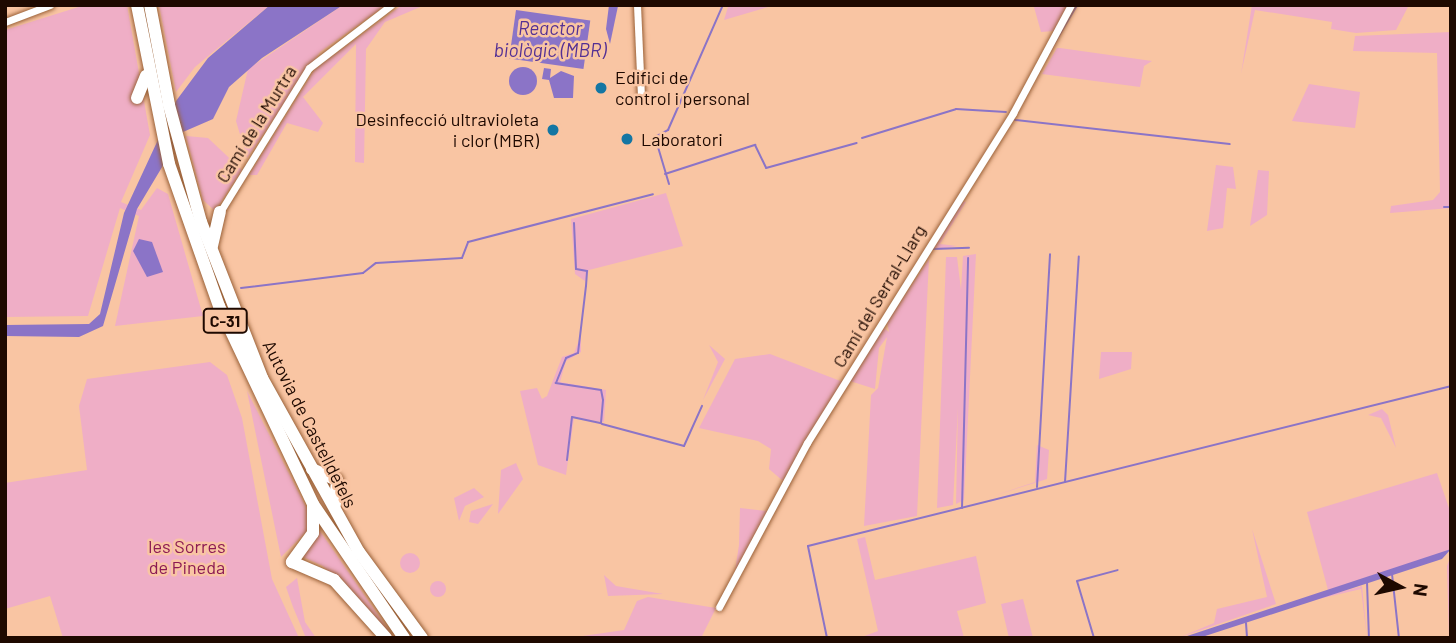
<!DOCTYPE html>
<html>
<head>
<meta charset="utf-8">
<style>
	body { margin:0 }
	#map { position:relative; width:1456px; height:643px; overflow:hidden; background:#f9c5a3; font-family:Barlow,sans-serif }
	div>[style] { position:absolute }
	.green>* { inset:0; background:#efaec6 }
	.round { border-radius:50% }
	.water>* { inset:0; background:#8b74c7; transform-origin:0 0 }
	.stream>* { height:2px; margin:-1px; padding:0 1px; transform-origin:1px; border-radius:1px; background:#8b74c7 }
	.roads { filter:drop-shadow(0 0 2px #9a6138) drop-shadow(0 0 2px #9a6138) }
	.street>* { height:7px; margin:-3.5px; padding:0 3.5px; transform-origin:3.5px; border-radius:3.5px; background:#fff }
	.highway>* { height:12px; margin:-6px; padding:0 6px; transform-origin:6px; border-radius:6px; background:#fff }
	.dots>* { width:19px; height:19px; translate:-50% -50%; box-sizing:border-box; border:4px solid #f9c5a3; border-radius:50% }
	span { translate:-50% -50%; white-space:nowrap; text-align:center; line-height:1.15; -webkit-text-stroke:5px #f9c5a3; paint-order:stroke }
	.shield-label span { padding:2px 5px; background:#f9c5a3; border:2px solid; border-radius:5px; -webkit-text-stroke-width:0 }
	.shield-label { font-size:16px; color:#1e0900; font-weight:700 }
	.poi-label { font-size:18px; color:#1e0900 }
	.left { translate:0 -50%; text-align:left }
	.right { translate:-100% -50%; text-align:right }
	.street-label { font-size:18px; color:#1e0900 }
	.park-label { font-size:18px; color:#8c1a54 }
	.water-label { font-size:19px; color:#543094; font-style:italic }
	.frame { position:absolute; inset:0; border:7px solid #1e0900; pointer-events:none }
	.north { position:absolute; left:1365px; top:552px; width:70px; height:70px; -webkit-text-stroke:5px #f9c5a3; paint-order:stroke; rotate:98deg; font-size:19px; font-weight:700; line-height:28px; text-align:center; color:#1e0900 }
	.north::after { content:''; display:block; margin:auto; width:24px; height:32px; background:#1e0900; clip-path:polygon(50% 0,100% 100%,50% 72%,0 100%) }
</style>
</head>
<body>
<div id="map">
	<div class="green">
		<i style="clip-path:polygon(85px 5px,127px 5px,150px 135px,121px 202px,141px 210px,157px 188px,168px 194px,203px 316px,115px 326px,139px 216px,120px 208px,88px 316px,5px 317px,5px 30px)"></i>
		<i style="clip-path:polygon(159px 5px,270px 5px,195px 67px,176px 92px)"></i>
		<i style="clip-path:polygon(343px 5px,386px 5px,320px 52px,247px 158px,236px 121px,248px 69px)"></i>
		<i style="clip-path:polygon(402px 5px,425px 5px,385px 22px,366px 49px,364px 163px,355px 162px,356px 44px,303px 97px,323px 123px,318px 132px,287px 123px,257px 175px,249px 175px,315px 69px)"></i>
		<i style="clip-path:polygon(775px 5px,724px 20px,728px 7px)"></i>
		<i style="clip-path:polygon(1252px 5px,1409px 5px,1396px 30px,1356px 33px,1331px 29px,1332px 22px,1255px 10px,1241px 74px)"></i>
		<i style="clip-path:polygon(1067px 6px,1054px 31px,1041px 32px,1034px 7px)"></i>
		<i style="clip-path:polygon(1451px 32px,1451px 208px,1390px 213px,1391px 206px,1433px 200px,1440px 192px,1437px 53px,1353px 51px,1355px 36px)"></i>
		<i style="clip-path:polygon(1057px 48px,1060px 48px,1152px 61px,1144px 66px,1140px 87px,1042px 74px)"></i>
		<i style="clip-path:polygon(1309px 84px,1360px 92px,1355px 128px,1292px 121px)"></i>
		<i style="clip-path:polygon(186px 136px,208px 138px,242px 170px,215px 211px,203px 200px)"></i>
		<i style="clip-path:polygon(1216px 165px,1233px 167px,1236px 189px,1227px 188px,1223px 228px,1207px 231px)"></i>
		<i style="clip-path:polygon(1258px 170px,1269px 171px,1267px 215px,1250px 226px)"></i>
		<i style="clip-path:polygon(666px 193px,683px 246px,589px 270px,585px 281px,575px 274px,571px 219px)"></i>
		<i style="clip-path:polygon(960px 201px,966px 202px,940px 244px,957px 246px,932px 250px)"></i>
		<i style="clip-path:polygon(976px 254px,964px 500px,956px 504px,958px 407px,953px 505px,937px 508px,946px 257px,957px 257px,961px 290px,963px 256px)"></i>
		<i style="clip-path:polygon(929px 259px,917px 516px,864px 526px,871px 395px,878px 388px,887px 337px,879px 348px,875px 389px,850px 381px,883px 327px,889px 332px,887px 322px)"></i>
		<i style="clip-path:polygon(581px 335px,581px 352px,566px 361px,560px 382px,606px 390px,604px 422px,574px 418px,566px 475px,538px 465px,520px 391px,537px 388px,542px 399px,547px 396px,562px 357px,574px 353px)"></i>
		<i style="clip-path:polygon(709px 345px,725px 359px,703px 400px,718px 362px)"></i>
		<i style="clip-path:polygon(1101px 352px,1132px 352px,1131px 369px,1099px 379px)"></i>
		<i style="clip-path:polygon(770px 354px,843px 382px,783px 481px,769px 469px,771px 449px,758px 441px,699px 428px,735px 359px)"></i>
		<i style="clip-path:polygon(210px 362px,227px 375px,242px 418px,272px 579px,299px 638px,63px 638px,50px 596px,5px 609px,5px 483px,87px 470px,79px 406px,87px 379px)"></i>
		<i style="clip-path:polygon(247px 391px,309px 513px,310px 528px,281px 557px)"></i>
		<i style="clip-path:polygon(1382px 409px,1388px 415px,1396px 448px,1381px 418px,1368px 415px)"></i>
		<i style="clip-path:polygon(1037px 445px,1049px 450px,1047px 479px,993px 496px,1035px 482px)"></i>
		<i style="clip-path:polygon(516px 463px,523px 479px,498px 514px,501px 470px)"></i>
		<i style="clip-path:polygon(1437px 473px,1451px 514px,1451px 550px,1328px 590px,1307px 512px)"></i>
		<i style="clip-path:polygon(474px 488px,484px 497px,465px 506px,459px 521px,454px 498px)"></i>
		<i style="clip-path:polygon(493px 504px,478px 524px,469px 522px,471px 511px)"></i>
		<i style="clip-path:polygon(740px 508px,767px 511px,735px 571px,739px 545px)"></i>
		<i style="clip-path:polygon(1252px 529px,1276px 604px,1178px 638px,1214px 623px,1217px 609px,1267px 597px)"></i>
		<i style="clip-path:polygon(320px 531px,394px 638px,323px 566px,303px 557px)"></i>
		<i style="clip-path:polygon(865px 537px,875px 580px,976px 556px,986px 603px,957px 611px,964px 638px,859px 638px,878px 631px,857px 539px)"></i>
		<i class="round" style="left:400px;top:553px;width:20px;height:20px"></i>
		<i style="clip-path:polygon(1451px 555px,1451px 638px,1449px 638px,1447px 566px)"></i>
		<i style="clip-path:polygon(604px 575px,616px 586px,663px 594px,608px 596px)"></i>
		<i style="clip-path:polygon(297px 578px,305px 622px,316px 638px,306px 638px,293px 607px,286px 587px)"></i>
		<i class="round" style="left:430px;top:581px;width:16px;height:16px"></i>
		<i style="clip-path:polygon(1362px 586px,1367px 638px,1361px 589px,1289px 606px)"></i>
		<i style="clip-path:polygon(648px 597px,716px 608px,701px 638px,569px 638px,624px 630px,637px 601px)"></i>
		<i style="clip-path:polygon(1023px 599px,1033px 638px,1009px 638px,1001px 604px)"></i>
	</div>
	<div class="water">
		<i style="clip-path:polygon(270px 5px,343px 5px,262px 58px,229px 87px,213px 119px,183px 132px,137px 209px,103px 326px,79px 337px,5px 336px,5px 325px,89px 324px,100px 314px,124px 213px,176px 101px,208px 58px)"></i>
		<i style="clip-path:polygon(609px 5px,618px 6px,610px 44px,606px 29px)"></i>
		<i style="left:516px;top:10px;width:75px;height:49px;rotate:8deg"></i>
		<i class="round" style="left:509px;top:67px;width:28px;height:28px"></i>
		<i style="clip-path:polygon(544px 68px,551px 69px,550px 78px,561px 71px,574px 76px,573px 98px,554px 98px,549px 80px,542px 79px)"></i>
		<i style="clip-path:polygon(139px 239px,152px 242px,163px 272px,147px 277px,133px 251px)"></i>
		<i style="clip-path:polygon(1451px 549px,1442px 559px,1199px 638px,1181px 638px)"></i>
	</div>
	<div class="stream">
		<i style="left:1015px;top:120px;width:216px;rotate:6.4deg"></i>
		<i style="left:862px;top:138px;width:98px;rotate:-17.1deg"></i>
		<i style="left:956px;top:109px;width:50px;rotate:3.4deg"></i>
		<i style="left:665px;top:174px;width:95px;rotate:-17.9deg"></i>
		<i style="left:755px;top:145px;width:25px;rotate:64deg"></i>
		<i style="left:766px;top:168px;width:94px;rotate:-15.4deg"></i>
		<i style="left:669px;top:184px;width:49px;rotate:-106.6deg"></i>
		<i style="left:655px;top:137px;width:15px;rotate:-28deg"></i>
		<i style="left:668px;top:130px;width:137px;rotate:-66.3deg"></i>
		<i style="left:1444px;top:207px;width:7px"></i>
		<i style="left:948px;top:224px;width:254px;rotate:-59.5deg"></i>
		<i style="left:933px;top:249px;width:36px;rotate:-2deg"></i>
		<i style="left:241px;top:288px;width:123px;rotate:-7deg"></i>
		<i style="left:363px;top:273px;width:16px;rotate:-38deg"></i>
		<i style="left:376px;top:263px;width:86px;rotate:-3.3deg"></i>
		<i style="left:462px;top:258px;width:17px;rotate:-69deg"></i>
		<i style="left:468px;top:242px;width:191px;rotate:-14.5deg"></i>
		<i style="left:602px;top:424px;width:85px;rotate:15deg"></i>
		<i style="left:684px;top:446px;width:44px;rotate:-65.8deg"></i>
		<i style="left:567px;top:460px;width:43px;rotate:-83.4deg"></i>
		<i style="left:572px;top:417px;width:30px;rotate:12deg"></i>
		<i style="left:601px;top:423px;width:23px;rotate:-85deg"></i>
		<i style="left:603px;top:400px;width:10px;rotate:-101deg"></i>
		<i style="left:601px;top:390px;width:46px;rotate:-171.2deg"></i>
		<i style="left:556px;top:383px;width:27px;rotate:-68deg"></i>
		<i style="left:566px;top:358px;width:13px;rotate:-23deg"></i>
		<i style="left:578px;top:353px;width:67px;rotate:-83.2deg"></i>
		<i style="left:586px;top:286px;width:15px;rotate:-86deg"></i>
		<i style="left:587px;top:271px;width:11px;rotate:-170deg"></i>
		<i style="left:576px;top:269px;width:46px;rotate:-92.5deg"></i>
		<i style="left:1065px;top:482px;width:226px;rotate:-86.5deg"></i>
		<i style="left:1037px;top:487px;width:233px;rotate:-86.8deg"></i>
		<i style="left:962px;top:508px;width:250px;rotate:-88.6deg"></i>
		<i style="left:1392px;top:574px;width:64px;rotate:83.8deg"></i>
		<i style="left:1367px;top:582px;width:56px;rotate:88deg"></i>
		<i style="left:1246px;top:623px;width:15px;rotate:86deg"></i>
		<i style="left:827px;top:638px;width:94px;rotate:-101.7deg"></i>
		<i style="left:808px;top:546px;width:663px;rotate:-13.97deg"></i>
		<i style="left:1094px;top:638px;width:59px;rotate:-106.6deg"></i>
		<i style="left:1077px;top:581px;width:42px;rotate:-15deg"></i>
	</div>
	<div class="roads">
		<div class="street">
			<i style="left:637px;top:5px;width:92px;rotate:87.5deg"></i>
			<i style="left:5px;top:22px;width:48px;rotate:-20.7deg"></i>
			<i style="left:220px;top:212px;width:169px;rotate:-58.3deg"></i>
			<i style="left:309px;top:68px;width:103px;rotate:-37.5deg"></i>
			<i style="left:719px;top:607px;width:186px;rotate:-61.8deg"></i>
			<i style="left:807px;top:443px;width:389px;rotate:-58deg"></i>
			<i style="left:1013px;top:113px;width:123px;rotate:-61.8deg"></i>
		</div>
		<div class="highway">
			<i style="left:137px;top:5px;width:162px;rotate:78.6deg"></i>
			<i style="left:169px;top:164px;width:151px;rotate:70.6deg"></i>
			<i style="left:219px;top:306px;width:219px;rotate:64.6deg"></i>
			<i style="left:313px;top:504px;width:162px;rotate:55.8deg"></i>
			<i style="left:150px;top:5px;width:102px;rotate:79.2deg"></i>
			<i style="left:169px;top:105px;width:121px;rotate:74.7deg"></i>
			<i style="left:201px;top:222px;width:168px;rotate:68.6deg"></i>
			<i style="left:262px;top:378px;width:199px;rotate:60.9deg"></i>
			<i style="left:359px;top:552px;width:107px;rotate:53.8deg"></i>
			<i style="left:137px;top:98px;width:24px;rotate:-68deg"></i>
			<i style="left:212px;top:246px;width:35px;rotate:-77deg"></i>
			<i style="left:312px;top:469px;width:27px;rotate:24deg"></i>
			<i style="left:337px;top:480px;width:25px;rotate:95deg"></i>
			<i style="left:313px;top:505px;width:28px;rotate:90deg"></i>
			<i style="left:313px;top:533px;width:36px;rotate:126deg"></i>
			<i style="left:292px;top:562px;width:46px;rotate:23.2deg"></i>
			<i style="left:334px;top:580px;width:78px;rotate:48.1deg"></i>
		</div>
	</div>
	<div class="dots">
		<i style="left:601px;top:88px;background:#1476a3"></i>
		<i style="left:553px;top:130px;background:#1476a3"></i>
		<i style="left:627px;top:139px;background:#1476a3"></i>
	</div>
	<div class="shield-label">
		<span style="left:225px;top:321px">C-31</span>
	</div>
	<div class="poi-label">
		<span class="left" style="left:615px;top:88px">Edifici de<br>control i personal</span>
		<span class="right" style="left:539px;top:130px">Desinfecció ultravioleta<br>i clor (MBR)</span>
		<span class="left" style="left:641px;top:139px">Laboratori</span>
	</div>
	<div class="street-label">
		<span style="left:256px;top:124px;rotate:-58deg">Camí de la Murtra</span>
		<span style="left:879px;top:296px;rotate:-59deg">Camí del Serral-Llarg</span>
		<span style="left:310px;top:424px;rotate:63deg">Autovia de Castelldefels</span>
	</div>
	<div class="park-label">
		<span style="left:187px;top:557px">les Sorres<br>de Pineda</span>
	</div>
	<div class="water-label">
		<span style="left:550px;top:39px">Reactor<br>biològic (MBR)</span>
	</div>
	<div class="frame"></div>
	<div class="north">N</div>
</div>
</body>
</html>
